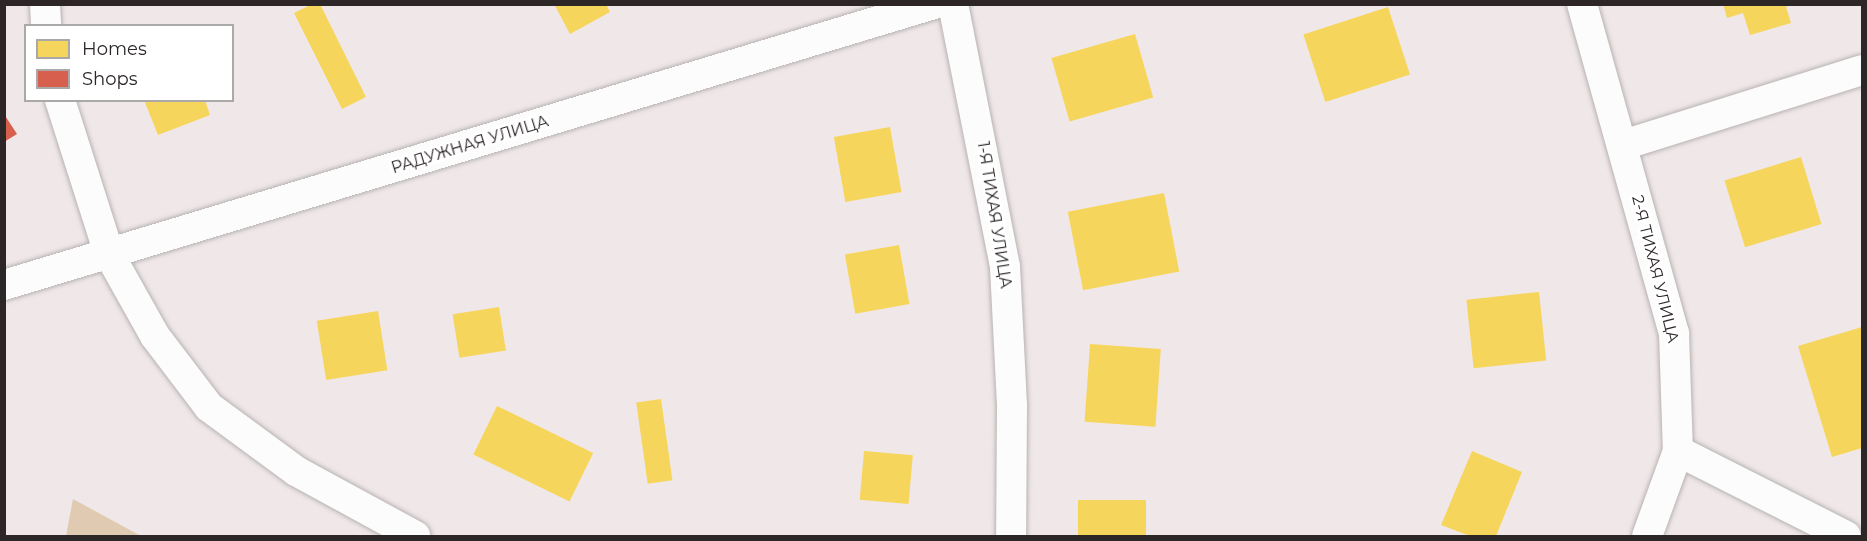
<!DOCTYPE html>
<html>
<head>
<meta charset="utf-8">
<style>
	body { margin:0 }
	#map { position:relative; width:1867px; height:541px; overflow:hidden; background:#f0e8e8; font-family:Montserrat,sans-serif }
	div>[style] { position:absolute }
	.green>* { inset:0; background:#e0cab1 }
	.homes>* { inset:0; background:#f6d55c; transform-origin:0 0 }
	.shops>* { inset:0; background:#d6604d }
	.roads { filter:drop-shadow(0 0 2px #b8b2b2) drop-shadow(0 0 2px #b8b2b2) }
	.street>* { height:30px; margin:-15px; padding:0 15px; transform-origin:15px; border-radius:15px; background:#fdfcfc }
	span { translate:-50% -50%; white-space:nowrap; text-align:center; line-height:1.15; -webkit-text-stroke:6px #fff; paint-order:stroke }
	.street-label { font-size:16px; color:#2c2626 }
	.frame { position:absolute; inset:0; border:6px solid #2c2626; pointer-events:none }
	.legend { position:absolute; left:24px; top:24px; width:210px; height:78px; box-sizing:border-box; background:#fff; border:2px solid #aba8a8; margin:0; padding:8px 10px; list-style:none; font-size:18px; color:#2c2626 }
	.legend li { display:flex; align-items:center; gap:12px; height:30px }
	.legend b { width:30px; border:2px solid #aba8a8 }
</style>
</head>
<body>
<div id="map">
	<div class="green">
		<i style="clip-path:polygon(73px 499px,141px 536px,66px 536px)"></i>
	</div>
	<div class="homes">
		<i style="clip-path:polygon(312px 4px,320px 4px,366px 97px,342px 109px,294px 13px)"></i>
		<i style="clip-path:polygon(554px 4px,606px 4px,610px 12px,570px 34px)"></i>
		<i style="clip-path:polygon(1723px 4px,1791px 4px,1786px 7px,1791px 23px,1750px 35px,1743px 13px,1727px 18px)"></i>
		<i style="left:1388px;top:7px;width:71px;height:89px;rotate:72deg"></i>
		<i style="left:1135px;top:34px;width:66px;height:87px;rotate:74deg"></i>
		<i style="clip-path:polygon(144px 100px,205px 100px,210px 115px,158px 135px)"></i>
		<i style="left:890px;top:127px;width:66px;height:57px;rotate:80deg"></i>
		<i style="left:1801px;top:157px;width:70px;height:80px;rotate:73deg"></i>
		<i style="left:1164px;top:193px;width:80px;height:98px;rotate:79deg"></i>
		<i style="left:899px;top:245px;width:60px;height:55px;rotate:80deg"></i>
		<i style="left:1539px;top:292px;width:69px;height:73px;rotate:84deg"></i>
		<i style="left:499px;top:307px;width:44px;height:47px;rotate:81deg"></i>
		<i style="left:378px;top:311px;width:60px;height:62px;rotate:81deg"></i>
		<i style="clip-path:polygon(1862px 327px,1862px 448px,1832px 457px,1798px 346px)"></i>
		<i style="left:1090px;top:344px;width:71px;height:78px;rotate:4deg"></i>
		<i style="left:661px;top:399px;width:82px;height:25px;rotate:82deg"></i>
		<i style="left:497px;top:406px;width:107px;height:54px;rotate:26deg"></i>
		<i style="left:864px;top:451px;width:49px;height:49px;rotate:5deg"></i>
		<i style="clip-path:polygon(1472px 451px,1522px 472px,1496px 536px,1470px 536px,1441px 525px)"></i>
		<i style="left:1078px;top:500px;width:68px;height:36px"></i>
	</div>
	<div class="shops">
		<i style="clip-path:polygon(4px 114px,17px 134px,4px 142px)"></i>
	</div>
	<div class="roads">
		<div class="street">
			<i style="left:45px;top:4px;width:22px;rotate:87deg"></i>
			<i style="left:953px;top:4px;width:268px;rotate:78.8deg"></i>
			<i style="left:1005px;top:267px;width:140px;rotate:87.1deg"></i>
			<i style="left:1012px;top:407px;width:129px;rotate:90.4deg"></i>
			<i style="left:1582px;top:4px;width:342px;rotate:74.4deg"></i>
			<i style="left:1674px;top:333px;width:118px;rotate:88.1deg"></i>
			<i style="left:1678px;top:451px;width:90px;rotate:110deg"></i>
			<i style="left:60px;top:100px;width:162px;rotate:72.3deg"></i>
			<i style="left:109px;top:254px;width:94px;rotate:60.7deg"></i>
			<i style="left:155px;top:336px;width:89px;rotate:52.7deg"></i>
			<i style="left:209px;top:407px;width:108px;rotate:36.3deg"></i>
			<i style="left:296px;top:471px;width:136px;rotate:28.6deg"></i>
			<i style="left:1623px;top:145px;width:250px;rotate:-17.4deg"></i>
			<i style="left:4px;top:285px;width:972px;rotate:-16.81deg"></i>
			<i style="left:1678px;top:451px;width:188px;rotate:26.8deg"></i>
		</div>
	</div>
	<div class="street-label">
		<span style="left:470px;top:145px;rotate:-17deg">РАДУЖНАЯ УЛИЦА</span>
		<span style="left:994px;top:215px;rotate:81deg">1-Я ТИХАЯ УЛИЦА</span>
		<span style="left:1655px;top:269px;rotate:76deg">2-Я ТИХАЯ УЛИЦА</span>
	</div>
	<div class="frame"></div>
	<ul class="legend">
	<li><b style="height:16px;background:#f6d55c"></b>Homes</li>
	<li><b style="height:16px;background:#d6604d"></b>Shops</li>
	</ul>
</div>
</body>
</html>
